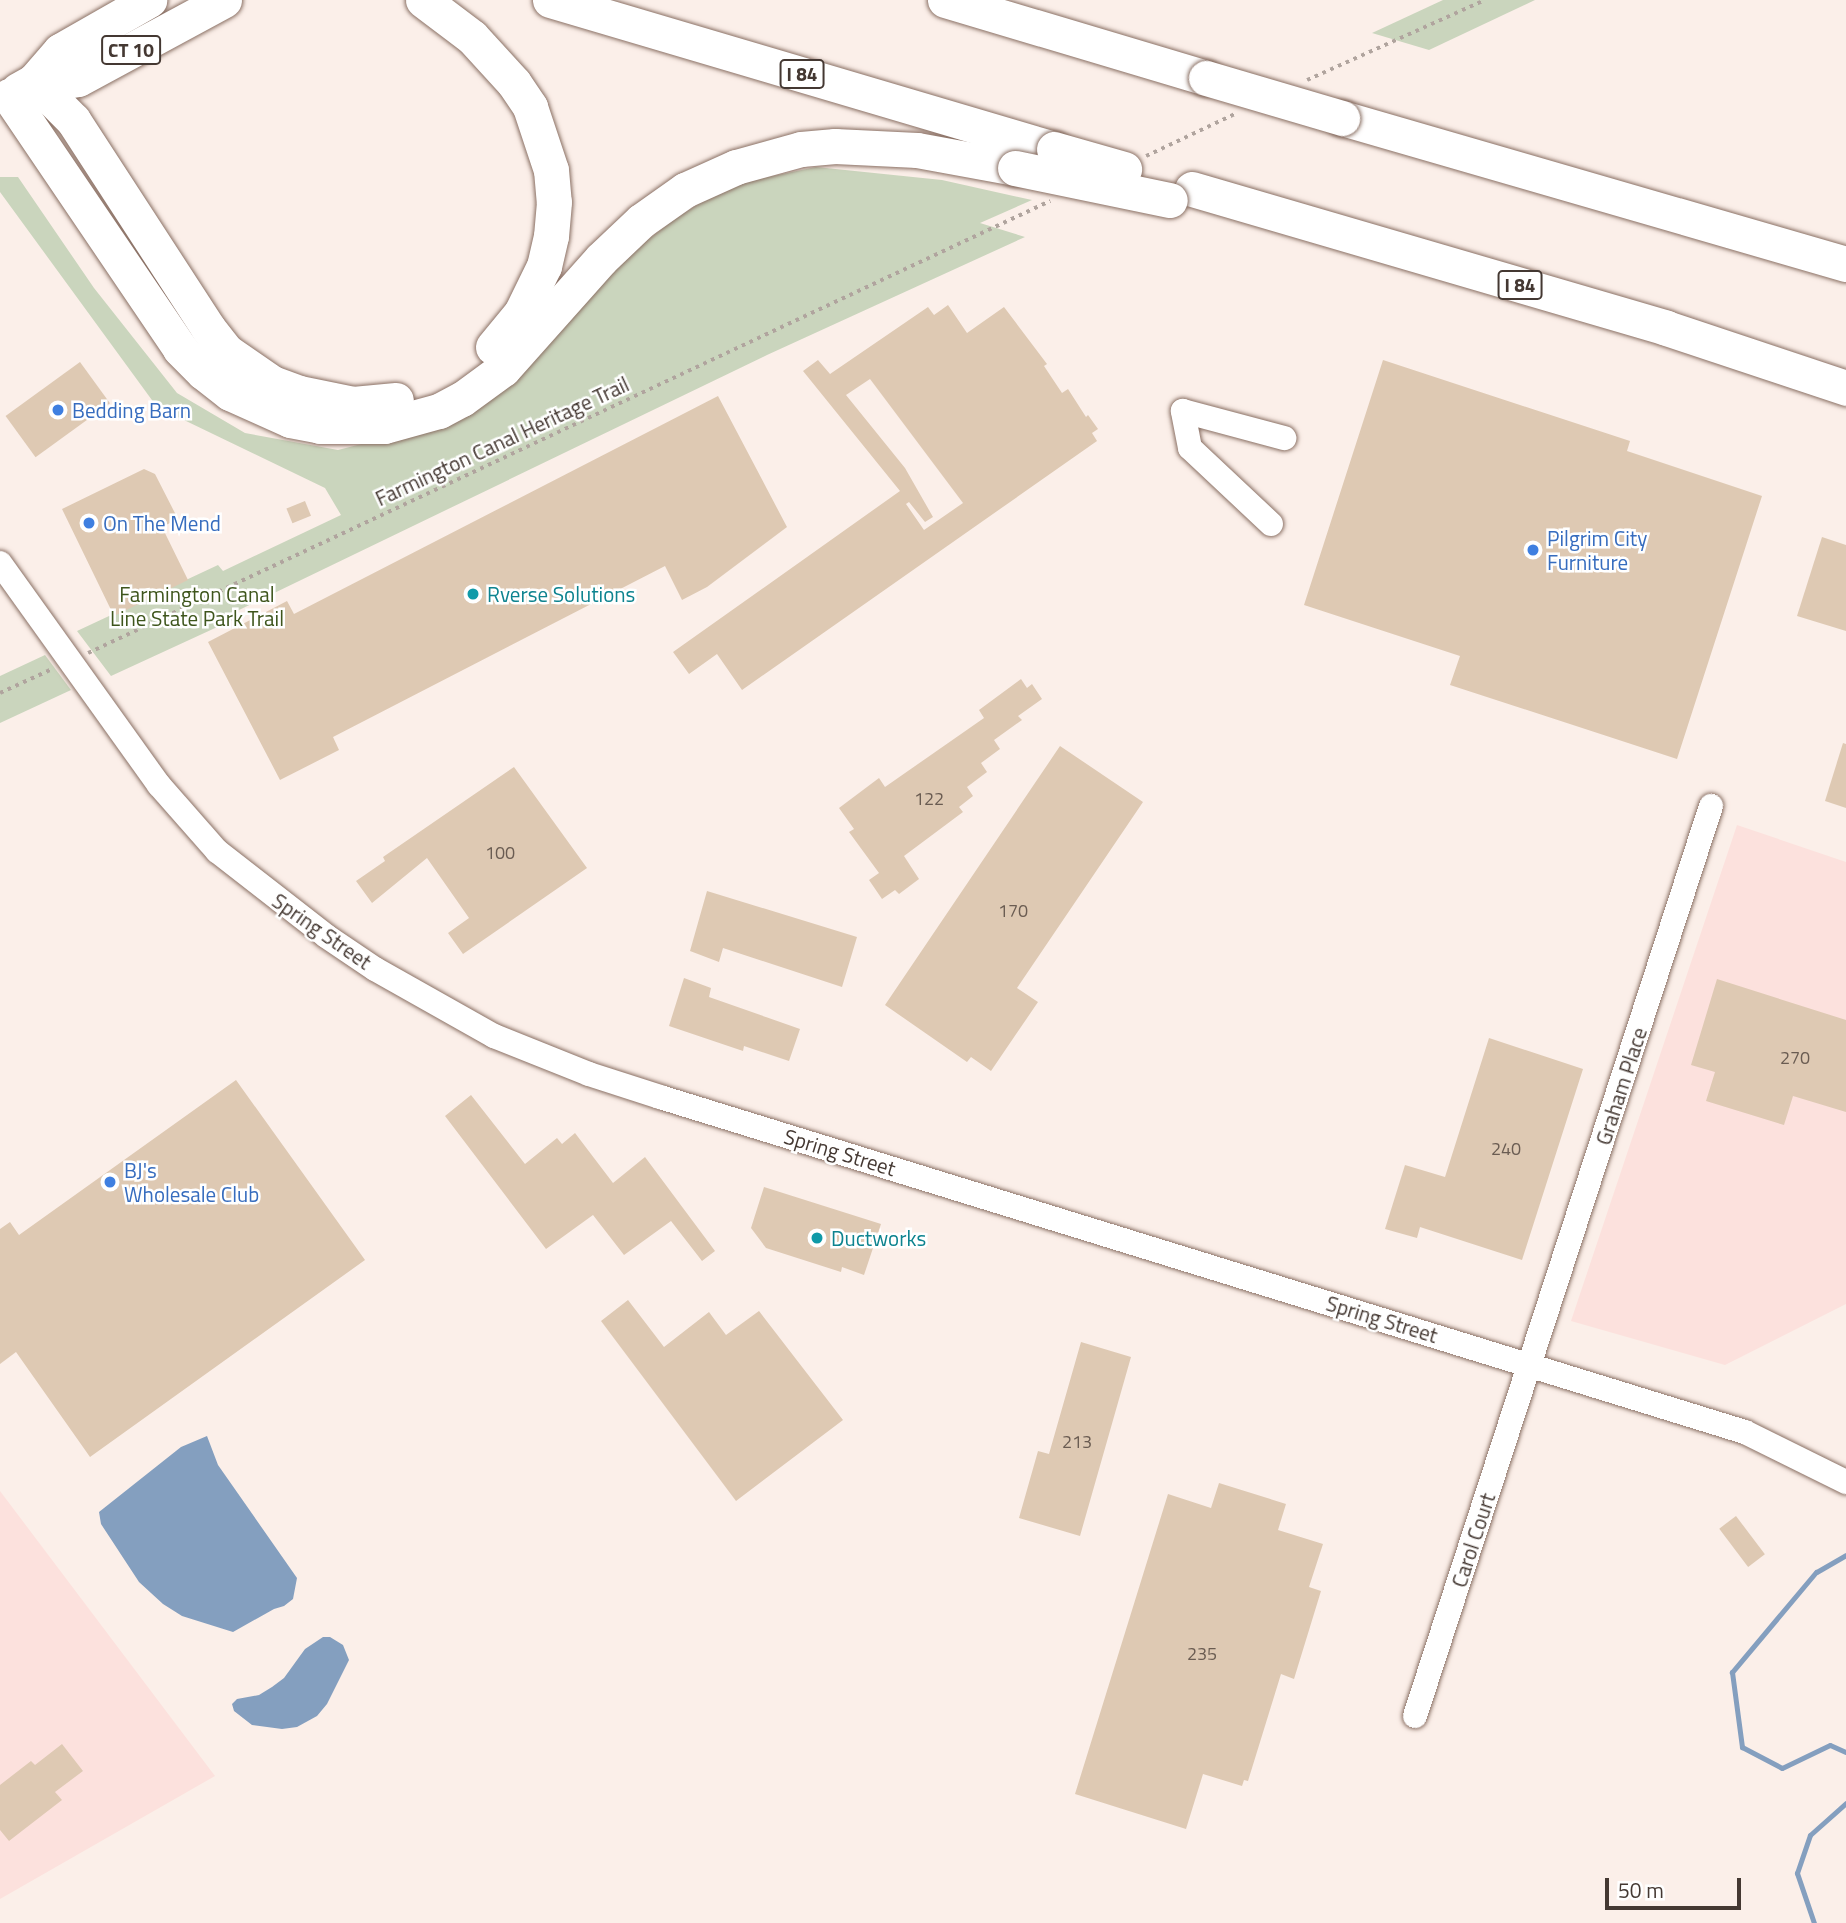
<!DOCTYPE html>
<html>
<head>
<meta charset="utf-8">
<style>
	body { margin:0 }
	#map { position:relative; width:1846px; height:1923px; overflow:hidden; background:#fbefe9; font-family:"Titillium Web",sans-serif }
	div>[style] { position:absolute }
	.industrial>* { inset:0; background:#fce1dd }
	.green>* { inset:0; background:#cad5bd }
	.water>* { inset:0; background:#849fbf }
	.stream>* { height:5px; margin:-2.5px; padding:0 2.5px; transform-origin:2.5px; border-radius:2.5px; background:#849fbf }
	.building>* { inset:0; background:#dec9b3; transform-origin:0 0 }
	.path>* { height:3.5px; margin-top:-1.75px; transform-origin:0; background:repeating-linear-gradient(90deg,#b0a49e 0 3.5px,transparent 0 8.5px) }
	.roads { filter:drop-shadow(0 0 2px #8a7064) drop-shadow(0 0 2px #8a7064) }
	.minor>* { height:24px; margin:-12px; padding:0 12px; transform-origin:12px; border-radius:12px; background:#fff }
	.highway>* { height:35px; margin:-17.5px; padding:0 17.5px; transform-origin:17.5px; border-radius:17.5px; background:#fff }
	.bridges { filter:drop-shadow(0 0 2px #8a7064) drop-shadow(0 0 2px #8a7064) }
	.highway-bridge>* { height:35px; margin:-17.5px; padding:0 17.5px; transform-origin:17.5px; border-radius:17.5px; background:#fff }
	.dots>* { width:19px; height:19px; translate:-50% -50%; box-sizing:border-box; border:4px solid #fff; border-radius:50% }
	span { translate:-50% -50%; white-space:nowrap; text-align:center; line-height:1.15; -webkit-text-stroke:5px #fff; paint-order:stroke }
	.number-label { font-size:18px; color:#6a5c52 }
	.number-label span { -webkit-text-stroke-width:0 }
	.shield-label span { padding:2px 5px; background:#fff; border:2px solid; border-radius:5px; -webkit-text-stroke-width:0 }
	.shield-label { font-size:19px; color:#443832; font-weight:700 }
	.shop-label { font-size:21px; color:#366cbe }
	.left { translate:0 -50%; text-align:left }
	.street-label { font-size:21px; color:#443832 }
	.park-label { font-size:21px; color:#3e551c }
	.culture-label { font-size:21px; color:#0d838f }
	.scale { position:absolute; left:1605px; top:1878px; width:136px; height:32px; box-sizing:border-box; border:4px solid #443832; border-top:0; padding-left:9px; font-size:21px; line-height:24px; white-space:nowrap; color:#443832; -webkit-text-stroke:5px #fff; paint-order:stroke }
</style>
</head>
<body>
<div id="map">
	<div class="industrial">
		<i style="clip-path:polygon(1737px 825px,1846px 862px,1846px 1304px,1725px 1365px,1571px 1321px)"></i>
		<i style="clip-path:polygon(0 1491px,215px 1776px,0 1899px)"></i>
	</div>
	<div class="green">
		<i style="clip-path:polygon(1443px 0,1535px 0,1429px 50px,1372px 33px)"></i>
		<i style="clip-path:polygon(816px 167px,942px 180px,1032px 200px,980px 223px,1025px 237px,767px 355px,237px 611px,239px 617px,111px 676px,77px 631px,218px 565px,223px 571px,341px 515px,325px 488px,157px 407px,0 192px,0 177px,18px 177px,94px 288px,177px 393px,245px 433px,338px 450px,416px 430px,623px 259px,676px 218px,729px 185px)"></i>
		<i style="clip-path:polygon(45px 655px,71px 690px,0 723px,0 676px)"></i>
	</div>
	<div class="water">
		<i style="clip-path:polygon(207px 1436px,218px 1465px,297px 1578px,293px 1599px,284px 1606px,274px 1609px,233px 1632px,182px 1616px,163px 1604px,139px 1582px,101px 1524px,99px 1512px,181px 1447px)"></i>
		<i style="clip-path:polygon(323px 1637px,330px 1637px,343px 1645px,349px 1660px,327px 1704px,317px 1716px,297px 1727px,282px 1729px,252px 1725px,234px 1711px,232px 1704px,237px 1699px,259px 1695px,272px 1687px,284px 1678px,305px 1649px)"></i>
	</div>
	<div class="stream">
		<i style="left:1846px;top:1555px;width:34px;rotate:150deg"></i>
		<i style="left:1816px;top:1572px;width:131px;rotate:130deg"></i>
		<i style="left:1732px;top:1672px;width:76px;rotate:82.4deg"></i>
		<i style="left:1742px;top:1747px;width:45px;rotate:27.7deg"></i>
		<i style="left:1782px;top:1768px;width:53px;rotate:-25.6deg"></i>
		<i style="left:1830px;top:1745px;width:17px;rotate:24deg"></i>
		<i style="left:1814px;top:1923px;width:53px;rotate:-108.8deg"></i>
		<i style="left:1797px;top:1873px;width:40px;rotate:-71.1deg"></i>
		<i style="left:1810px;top:1835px;width:48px;rotate:-41.6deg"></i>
	</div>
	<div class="building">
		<i style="clip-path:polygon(evenodd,948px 305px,967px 333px,1004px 307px,1047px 364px,1044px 366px,1062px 393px,1068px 389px,1086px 417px,1088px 415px,1098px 429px,1092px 433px,1097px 441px,742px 690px,717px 654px,689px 674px,673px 652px,900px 491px,803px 371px,818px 360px,830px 374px,928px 307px,934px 315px,948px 305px,870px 379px,963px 503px,924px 530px,906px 504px,909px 502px,925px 522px,933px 517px,905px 468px,846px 395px,870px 379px)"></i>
		<i style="clip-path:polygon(1383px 360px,1630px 441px,1627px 451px,1762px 496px,1677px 759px,1450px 685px,1460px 656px,1304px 605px)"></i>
		<i style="left:80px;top:362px;width:51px;height:92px;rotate:54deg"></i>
		<i style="clip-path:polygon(718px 396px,787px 527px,707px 587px,682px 600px,665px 566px,333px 737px,339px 750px,280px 780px,208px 642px,287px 601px,294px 614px)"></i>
		<i style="clip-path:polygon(144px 469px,155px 474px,178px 519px,162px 527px,188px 580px,114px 616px,62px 509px)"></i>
		<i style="left:305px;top:501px;width:16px;height:20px;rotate:68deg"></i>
		<i style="clip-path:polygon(1822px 537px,1846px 545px,1846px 631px,1797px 616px)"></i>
		<i style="clip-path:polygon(1021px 679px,1027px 688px,1032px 684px,1042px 699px,1018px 716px,1022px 720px,994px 740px,1000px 749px,981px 763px,987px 772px,967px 787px,973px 796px,959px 807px,963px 812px,904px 856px,919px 879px,899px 894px,895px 890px,882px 899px,869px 880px,879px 873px,849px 832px,854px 829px,839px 808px,879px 778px,885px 787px,984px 718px,979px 710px)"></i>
		<i style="clip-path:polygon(1843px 743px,1846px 744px,1846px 808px,1825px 801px)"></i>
		<i style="clip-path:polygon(1060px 746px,1143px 802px,1017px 988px,1038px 1002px,991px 1071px,971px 1057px,967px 1062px,885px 1005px)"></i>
		<i style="clip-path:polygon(514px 767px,587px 868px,463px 954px,448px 933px,469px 918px,427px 858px,372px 903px,356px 881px,385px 861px,383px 857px)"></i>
		<i style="clip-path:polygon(707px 891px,857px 937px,842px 987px,723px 948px,719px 962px,690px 951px)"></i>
		<i style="clip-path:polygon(684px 978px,711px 988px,709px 997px,800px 1029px,789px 1061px,744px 1046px,743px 1051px,669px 1026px)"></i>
		<i style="clip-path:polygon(1717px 979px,1846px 1020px,1846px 1112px,1793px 1096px,1784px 1125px,1706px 1101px,1715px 1072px,1691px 1065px)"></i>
		<i style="clip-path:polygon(1489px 1038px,1583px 1069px,1522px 1260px,1420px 1227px,1417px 1238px,1385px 1229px,1405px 1165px,1445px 1177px)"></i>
		<i style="clip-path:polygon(236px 1080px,365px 1260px,90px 1457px,16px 1352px,0 1364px,0 1229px,10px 1222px,19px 1235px)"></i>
		<i style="clip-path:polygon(471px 1095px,525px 1164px,557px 1138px,562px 1144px,575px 1133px,613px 1183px,645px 1157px,715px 1251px,702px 1261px,671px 1221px,624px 1255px,593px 1215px,546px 1249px,445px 1116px)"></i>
		<i style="clip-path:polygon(764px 1187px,881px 1224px,864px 1275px,842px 1267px,841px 1272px,766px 1248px,751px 1228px)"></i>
		<i style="clip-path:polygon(628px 1300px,664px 1347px,709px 1312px,726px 1335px,759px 1311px,843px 1420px,736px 1501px,601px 1321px)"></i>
		<i style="clip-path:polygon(1081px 1342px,1131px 1357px,1080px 1536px,1019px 1518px,1038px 1451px,1049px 1454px)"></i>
		<i style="clip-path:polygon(1219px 1483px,1286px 1504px,1278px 1530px,1323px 1544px,1309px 1587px,1321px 1591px,1294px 1679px,1281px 1674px,1248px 1781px,1244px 1780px,1242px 1786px,1203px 1774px,1186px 1829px,1075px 1794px,1168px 1494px,1211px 1508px)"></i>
		<i style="left:1736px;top:1516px;width:48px;height:21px;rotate:53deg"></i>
		<i style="clip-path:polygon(62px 1744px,83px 1771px,55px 1792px,62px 1800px,9px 1841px,0 1830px,0 1785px,31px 1761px,35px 1765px)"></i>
	</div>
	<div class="path">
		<i style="left:1307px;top:80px;width:195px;rotate:-24.2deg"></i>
		<i style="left:1146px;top:156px;width:101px;rotate:-25.3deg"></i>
		<i style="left:88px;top:653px;width:1063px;rotate:-25.17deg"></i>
		<i style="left:0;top:693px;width:57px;rotate:-24.8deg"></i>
	</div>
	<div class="roads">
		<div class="minor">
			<i style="left:1271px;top:524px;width:111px;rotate:-136.8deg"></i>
			<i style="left:1190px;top:448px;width:38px;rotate:-101deg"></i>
			<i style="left:1183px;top:411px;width:105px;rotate:15deg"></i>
			<i style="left:0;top:563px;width:273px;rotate:54.4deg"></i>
			<i style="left:159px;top:785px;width:88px;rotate:48.7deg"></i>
			<i style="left:217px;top:851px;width:138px;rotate:37.9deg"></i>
			<i style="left:326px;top:936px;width:59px;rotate:34deg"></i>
			<i style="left:375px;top:969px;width:137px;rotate:29.4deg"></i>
			<i style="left:494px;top:1036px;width:102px;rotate:21.8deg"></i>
			<i style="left:589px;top:1074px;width:75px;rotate:17.9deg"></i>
			<i style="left:660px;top:1097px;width:1136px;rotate:17.16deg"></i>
			<i style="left:1745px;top:1432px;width:113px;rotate:26.3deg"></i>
			<i style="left:1415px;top:1716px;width:957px;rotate:-71.98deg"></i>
		</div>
		<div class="highway">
			<i style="left:423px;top:0;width:61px;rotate:37.1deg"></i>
			<i style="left:472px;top:37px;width:62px;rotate:47.6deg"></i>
			<i style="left:514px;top:83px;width:29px;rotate:56deg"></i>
			<i style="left:530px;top:107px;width:66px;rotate:71.6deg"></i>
			<i style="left:551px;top:170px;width:32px;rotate:85deg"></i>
			<i style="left:554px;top:202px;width:34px;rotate:95deg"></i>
			<i style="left:551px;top:236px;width:31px;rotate:103deg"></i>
			<i style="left:544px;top:266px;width:52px;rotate:116.1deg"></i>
			<i style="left:521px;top:313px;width:44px;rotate:129.5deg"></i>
			<i style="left:550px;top:0;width:526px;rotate:16.47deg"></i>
			<i style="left:945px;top:0;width:272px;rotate:16.6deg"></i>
			<i style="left:34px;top:81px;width:55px;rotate:45deg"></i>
			<i style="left:73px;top:120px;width:248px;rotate:57deg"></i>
			<i style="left:208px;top:328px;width:29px;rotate:52deg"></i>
			<i style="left:226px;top:351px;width:56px;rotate:34.8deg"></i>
			<i style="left:272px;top:383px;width:29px;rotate:20deg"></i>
			<i style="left:299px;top:393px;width:55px;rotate:11.5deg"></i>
			<i style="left:353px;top:404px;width:43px;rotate:-5.3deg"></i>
			<i style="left:34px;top:81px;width:21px;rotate:5deg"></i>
			<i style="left:55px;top:83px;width:23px;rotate:-10deg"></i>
			<i style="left:78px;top:79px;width:166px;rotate:-28.4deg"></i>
			<i style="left:18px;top:90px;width:18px;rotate:-29deg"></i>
			<i style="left:34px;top:81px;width:40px;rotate:-49deg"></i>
			<i style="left:60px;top:51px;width:103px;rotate:-29.8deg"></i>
			<i style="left:9px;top:96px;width:305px;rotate:55.9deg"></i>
			<i style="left:180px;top:349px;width:33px;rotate:45deg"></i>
			<i style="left:203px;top:372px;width:34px;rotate:38deg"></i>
			<i style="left:230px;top:393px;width:66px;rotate:24.2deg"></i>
			<i style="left:290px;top:420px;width:31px;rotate:11deg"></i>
			<i style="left:320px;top:426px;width:64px"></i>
			<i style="left:384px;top:426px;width:57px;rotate:-15.3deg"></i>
			<i style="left:439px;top:411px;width:26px;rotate:-28deg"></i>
			<i style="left:462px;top:399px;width:51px;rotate:-36.2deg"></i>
			<i style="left:503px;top:369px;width:147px;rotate:-48.3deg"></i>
			<i style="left:601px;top:259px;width:55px;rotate:-43.5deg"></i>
			<i style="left:641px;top:221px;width:54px;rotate:-35.2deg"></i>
			<i style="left:685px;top:190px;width:56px;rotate:-24.3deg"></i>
			<i style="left:736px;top:167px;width:67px;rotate:-15.5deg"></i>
			<i style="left:801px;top:149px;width:34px;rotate:-5deg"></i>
			<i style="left:835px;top:146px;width:82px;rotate:2.8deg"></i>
			<i style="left:917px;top:150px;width:100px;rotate:10.4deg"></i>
			<i style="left:1342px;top:118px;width:525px;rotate:16.16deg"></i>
			<i style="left:1192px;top:189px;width:494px;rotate:16.3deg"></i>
			<i style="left:1666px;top:328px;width:190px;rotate:18.4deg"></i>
		</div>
	</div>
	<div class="bridges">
		<div class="highway-bridge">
			<i style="left:1206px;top:78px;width:142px;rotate:16.4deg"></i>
			<i style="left:1054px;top:149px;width:73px;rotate:15.9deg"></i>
			<i style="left:1015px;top:168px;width:158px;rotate:11.7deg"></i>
		</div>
	</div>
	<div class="dots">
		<i style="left:58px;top:410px;background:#3f7fe0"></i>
		<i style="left:89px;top:523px;background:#3f7fe0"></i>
		<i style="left:1533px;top:550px;background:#3f7fe0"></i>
		<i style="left:473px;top:594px;background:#0f9aa8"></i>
		<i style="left:110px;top:1182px;background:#3f7fe0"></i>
		<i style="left:817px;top:1238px;background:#0f9aa8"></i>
	</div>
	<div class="number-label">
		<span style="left:929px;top:799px">122</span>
		<span style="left:500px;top:853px">100</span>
		<span style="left:1013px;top:911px">170</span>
		<span style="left:1795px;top:1058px">270</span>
		<span style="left:1506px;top:1149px">240</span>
		<span style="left:1077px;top:1442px">213</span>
		<span style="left:1202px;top:1654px">235</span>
	</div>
	<div class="shield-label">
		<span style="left:131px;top:50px">CT 10</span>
		<span style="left:802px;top:74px">I 84</span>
		<span style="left:1520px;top:285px">I 84</span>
	</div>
	<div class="shop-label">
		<span class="left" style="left:72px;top:410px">Bedding Barn</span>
		<span class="left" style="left:103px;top:523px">On The Mend</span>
		<span class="left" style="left:1547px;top:550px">Pilgrim City<br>Furniture</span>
		<span class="left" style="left:124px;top:1182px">BJ's<br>Wholesale Club</span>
	</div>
	<div class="street-label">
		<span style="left:502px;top:441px;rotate:-25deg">Farmington Canal Heritage Trail</span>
		<span style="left:322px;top:931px;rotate:35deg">Spring Street</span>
		<span style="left:1621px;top:1086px;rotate:-72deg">Graham Place</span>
		<span style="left:840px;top:1152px;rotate:17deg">Spring Street</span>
		<span style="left:1382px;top:1319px;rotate:17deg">Spring Street</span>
		<span style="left:1473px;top:1540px;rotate:-72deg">Carol Court</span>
	</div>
	<div class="park-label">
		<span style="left:197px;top:606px">Farmington Canal<br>Line State Park Trail</span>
	</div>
	<div class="culture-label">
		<span class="left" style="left:487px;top:594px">Rverse Solutions</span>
		<span class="left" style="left:831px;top:1238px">Ductworks</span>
	</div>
	<div class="scale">50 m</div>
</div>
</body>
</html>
